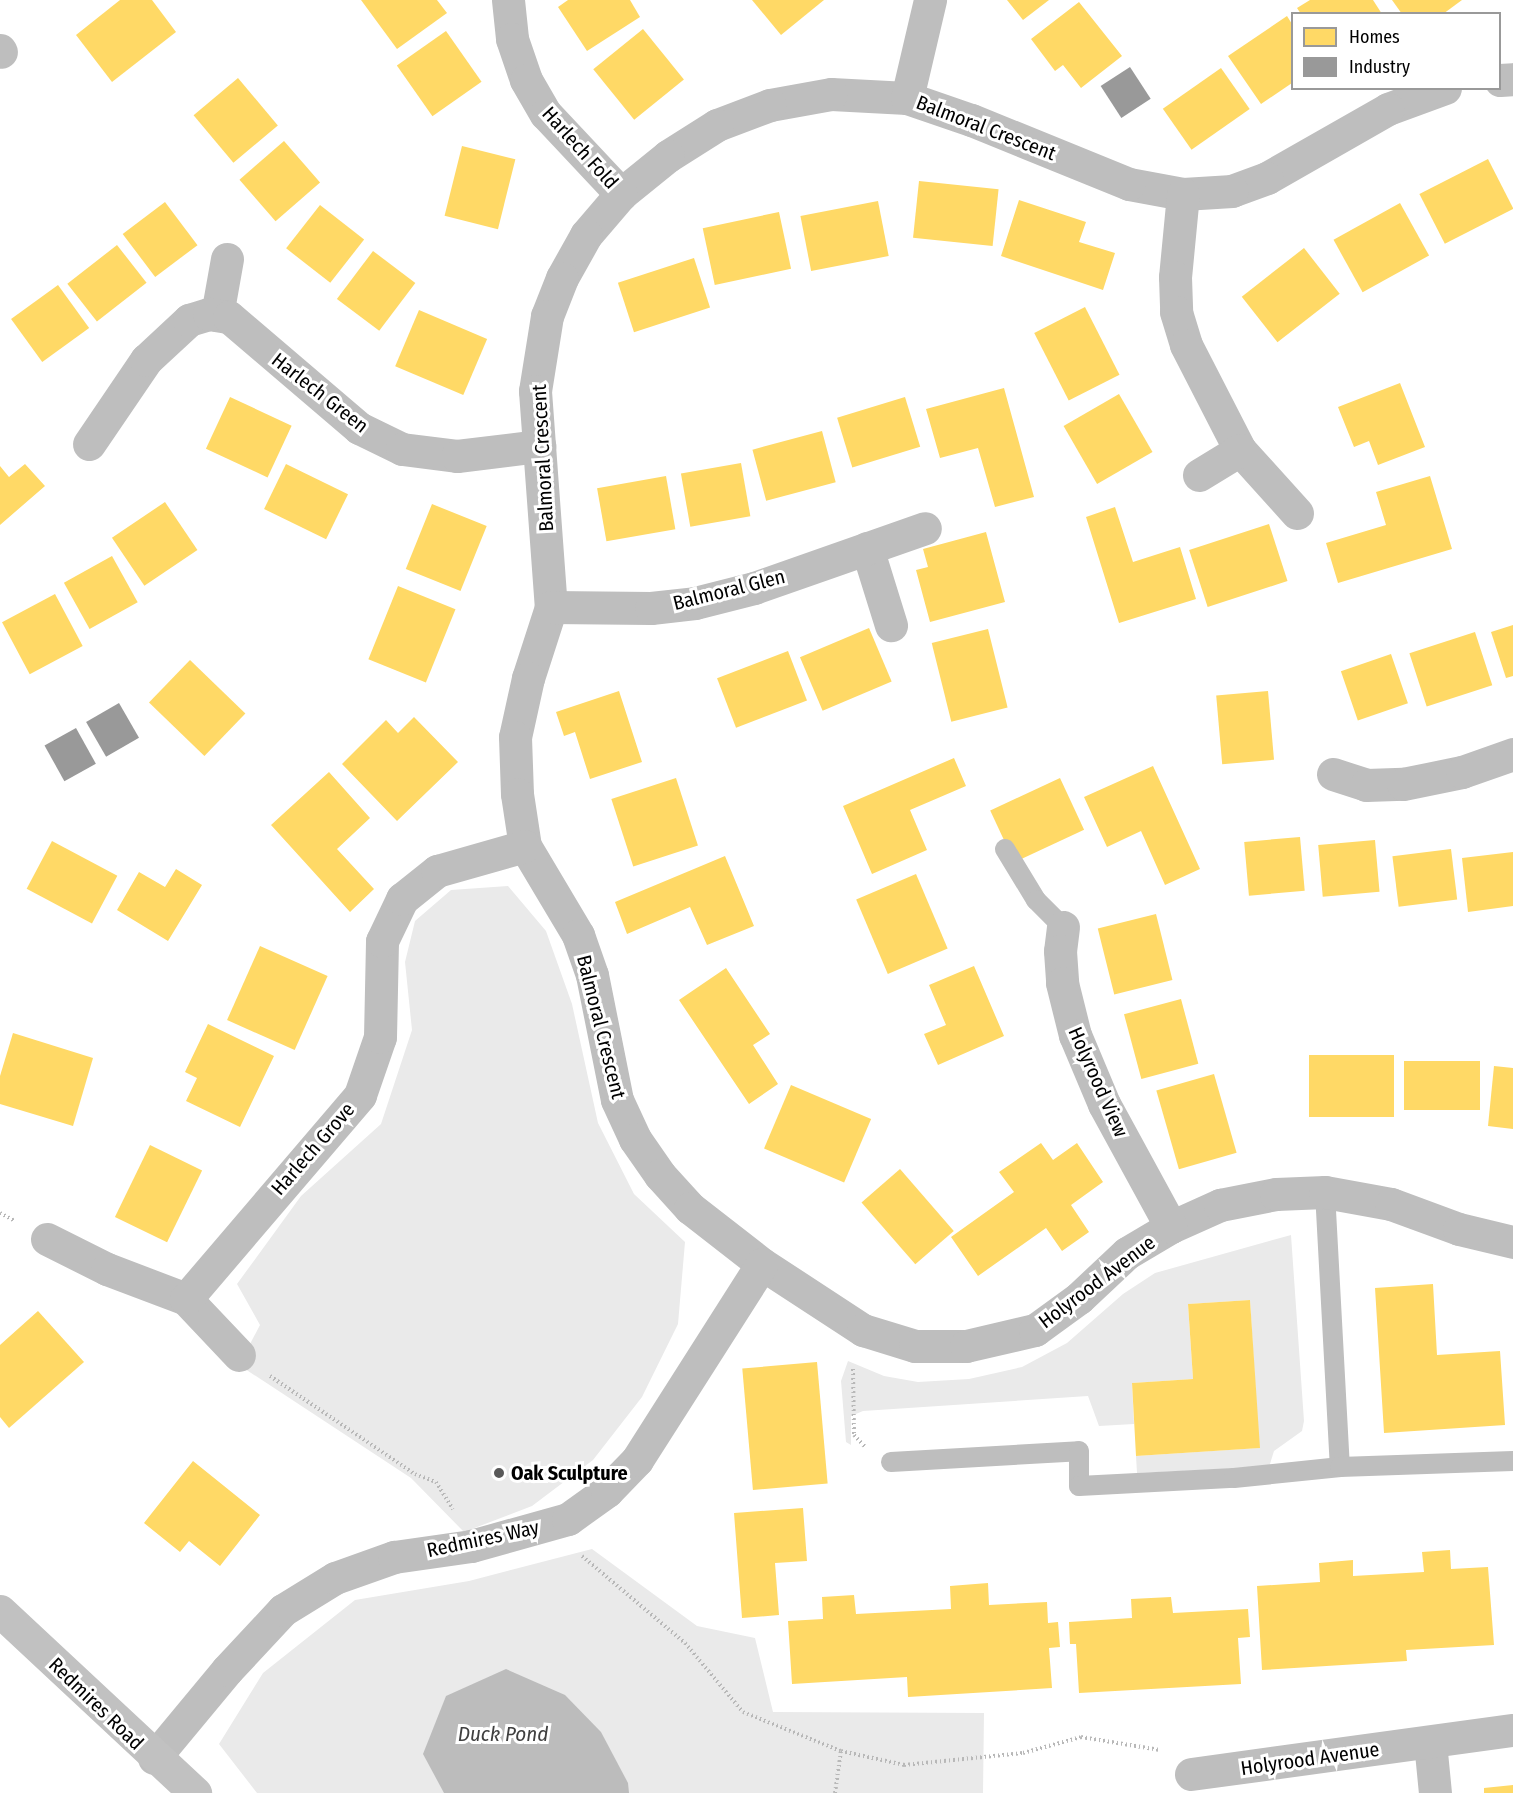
<!DOCTYPE html>
<html>
<head>
<meta charset="utf-8">
<style>
	body { margin:0 }
	#map { position:relative; width:1513px; height:1793px; overflow:hidden; background:#fff; font-family:"Fira Sans Condensed",sans-serif }
	div>[style] { position:absolute }
	.green>* { inset:0; background:#eaeaea }
	.water>* { inset:0; background:#bcbcbc }
	.homes>* { inset:0; background:#ffd966; transform-origin:0 0 }
	.industry>* { inset:0; background:#999; transform-origin:0 0 }
	.path>* { height:4px; margin-top:-2px; transform-origin:0; background:repeating-linear-gradient(90deg,#b8b8b8 0 1.5px,transparent 0 4.5px) }
	.lane>* { height:20px; margin:-10px; padding:0 10px; transform-origin:10px; border-radius:10px; background:#bebebe }
	.street>* { height:33px; margin:-16.5px; padding:0 16.5px; transform-origin:16.5px; border-radius:16.5px; background:#bebebe }
	.secondary>* { height:33px; margin:-16.5px; padding:0 16.5px; transform-origin:16.5px; border-radius:16.5px; background:#c1c1c1 }
	.dots>* { width:16px; height:16px; translate:-50% -50%; box-sizing:border-box; border:3px solid #fff; border-radius:50% }
	span { translate:-50% -50%; white-space:nowrap; text-align:center; line-height:1.15; -webkit-text-stroke:6px #fff; paint-order:stroke }
	.street-label { font-size:20px; color:#000 }
	.poi-label { font-size:20px; color:#000; font-weight:700 }
	.left { translate:0 -50%; text-align:left }
	.water-label { font-size:21px; color:#404040; font-style:italic }
	.legend { position:absolute; left:1291px; top:12px; width:210px; height:78px; box-sizing:border-box; background:#fff; border:2px solid #999; margin:0; padding:8px 10px; list-style:none; font-size:18px; color:#000 }
	.legend li { display:flex; align-items:center; gap:12px; height:30px }
	.legend b { width:30px; border:2px solid #999 }
</style>
</head>
<body>
<div id="map">
	<div class="green">
		<i style="clip-path:polygon(508px 886px,546px 931px,572px 1004px,598px 1123px,634px 1194px,685px 1242px,678px 1324px,642px 1397px,593px 1460px,532px 1506px,464px 1532px,411px 1478px,239px 1365px,260px 1325px,237px 1284px,301px 1196px,381px 1124px,412px 1030px,405px 962px,415px 921px,451px 890px)"></i>
		<i style="clip-path:polygon(1291px 1235px,1304px 1421px,1302px 1431px,1274px 1451px,1269px 1467px,1137px 1473px,1136px 1456px,1259px 1448px,1250px 1300px,1188px 1304px,1193px 1379px,1132px 1383px,1134px 1424px,1099px 1426px,1088px 1396px,863px 1411px,851px 1416px,851px 1445px,846px 1442px,841px 1381px,848px 1361px,884px 1376px,918px 1382px,969px 1379px,1022px 1367px,1067px 1343px,1123px 1294px,1155px 1273px)"></i>
		<i style="clip-path:polygon(592px 1549px,697px 1626px,755px 1638px,773px 1712px,984px 1713px,983px 1793px,257px 1793px,219px 1744px,263px 1673px,355px 1600px,469px 1581px)"></i>
	</div>
	<div class="water">
		<i style="clip-path:polygon(506px 1669px,565px 1695px,601px 1732px,628px 1783px,629px 1793px,444px 1793px,423px 1754px,446px 1696px)"></i>
	</div>
	<div class="homes">
		<i style="clip-path:polygon(120px 0,152px 0,176px 32px,112px 82px,76px 35px)"></i>
		<i style="clip-path:polygon(361px 0,437px 0,447px 13px,397px 49px)"></i>
		<i style="clip-path:polygon(568px 0,630px 0,640px 17px,587px 51px,558px 7px)"></i>
		<i style="clip-path:polygon(752px 0,824px 0,781px 35px)"></i>
		<i style="clip-path:polygon(1007px 0,1049px 0,1023px 20px)"></i>
		<i style="clip-path:polygon(1310px 0,1373px 0,1382px 14px,1301px 14px,1297px 8px)"></i>
		<i style="clip-path:polygon(1392px 0,1462px 0,1443px 14px,1402px 14px)"></i>
		<i style="clip-path:polygon(1079px 2px,1122px 56px,1081px 88px,1063px 65px,1055px 71px,1031px 39px)"></i>
		<i style="clip-path:polygon(1287px 16px,1292px 24px,1292px 83px,1261px 104px,1228px 56px)"></i>
		<i style="left:643px;top:29px;width:65px;height:64px;rotate:51deg"></i>
		<i style="left:446px;top:31px;width:62px;height:60px;rotate:55deg"></i>
		<i style="left:1221px;top:68px;width:50px;height:71px;rotate:55deg"></i>
		<i style="left:238px;top:78px;width:62px;height:58px;rotate:50deg"></i>
		<i style="left:284px;top:141px;width:55px;height:59px;rotate:49deg"></i>
		<i style="left:462px;top:146px;width:55px;height:72px;rotate:14deg"></i>
		<i style="left:1488px;top:159px;width:56px;height:77px;rotate:63deg"></i>
		<i style="left:919px;top:181px;width:80px;height:57px;rotate:6deg"></i>
		<i style="clip-path:polygon(1019px 200px,1086px 222px,1079px 242px,1115px 253px,1103px 290px,1001px 256px)"></i>
		<i style="left:878px;top:201px;width:56px;height:79px;rotate:79deg"></i>
		<i style="left:165px;top:202px;width:54px;height:53px;rotate:53deg"></i>
		<i style="left:1400px;top:203px;width:60px;height:76px;rotate:61deg"></i>
		<i style="left:320px;top:205px;width:56px;height:55px;rotate:38deg"></i>
		<i style="left:779px;top:212px;width:58px;height:78px;rotate:78deg"></i>
		<i style="left:117px;top:245px;width:48px;height:63px;rotate:52deg"></i>
		<i style="left:1304px;top:248px;width:58px;height:79px;rotate:52deg"></i>
		<i style="left:373px;top:251px;width:53px;height:60px;rotate:37deg"></i>
		<i style="left:694px;top:258px;width:52px;height:80px;rotate:72deg"></i>
		<i style="left:58px;top:285px;width:53px;height:58px;rotate:54deg"></i>
		<i style="left:1085px;top:307px;width:76px;height:57px;rotate:63deg"></i>
		<i style="left:419px;top:310px;width:74px;height:61px;rotate:23deg"></i>
		<i style="clip-path:polygon(1400px 383px,1425px 447px,1378px 465px,1369px 441px,1354px 447px,1338px 407px)"></i>
		<i style="clip-path:polygon(1004px 388px,1034px 497px,995px 507px,978px 448px,940px 458px,926px 409px)"></i>
		<i style="left:1119px;top:394px;width:67px;height:64px;rotate:60deg"></i>
		<i style="left:230px;top:397px;width:68px;height:57px;rotate:25deg"></i>
		<i style="left:905px;top:397px;width:52px;height:71px;rotate:73deg"></i>
		<i style="left:822px;top:431px;width:53px;height:72px;rotate:75deg"></i>
		<i style="left:741px;top:463px;width:54px;height:61px;rotate:80deg"></i>
		<i style="clip-path:polygon(25px 464px,45px 486px,0 525px,0 466px,9px 477px)"></i>
		<i style="left:286px;top:464px;width:69px;height:50px;rotate:26deg"></i>
		<i style="left:666px;top:476px;width:54px;height:70px;rotate:80deg"></i>
		<i style="clip-path:polygon(1430px 476px,1452px 549px,1338px 583px,1326px 543px,1386px 525px,1376px 492px)"></i>
		<i style="left:165px;top:502px;width:58px;height:64px;rotate:56deg"></i>
		<i style="left:432px;top:504px;width:59px;height:70px;rotate:22deg"></i>
		<i style="clip-path:polygon(1115px 507px,1133px 562px,1180px 547px,1196px 599px,1119px 623px,1086px 517px)"></i>
		<i style="left:1269px;top:524px;width:60px;height:84px;rotate:72deg"></i>
		<i style="clip-path:polygon(986px 532px,1005px 602px,930px 622px,916px 570px,928px 567px,923px 549px)"></i>
		<i style="left:112px;top:556px;width:53px;height:55px;rotate:61deg"></i>
		<i style="left:398px;top:586px;width:62px;height:79px;rotate:22deg"></i>
		<i style="left:55px;top:594px;width:59px;height:60px;rotate:62deg"></i>
		<i style="clip-path:polygon(1513px 625px,1513px 676px,1506px 678px,1491px 632px)"></i>
		<i style="left:869px;top:628px;width:58px;height:75px;rotate:67deg"></i>
		<i style="left:988px;top:629px;width:81px;height:58px;rotate:76deg"></i>
		<i style="left:1475px;top:632px;width:56px;height:69px;rotate:72deg"></i>
		<i style="left:788px;top:651px;width:53px;height:76px;rotate:69deg"></i>
		<i style="left:1391px;top:654px;width:52px;height:53px;rotate:71deg"></i>
		<i style="left:190px;top:660px;width:77px;height:59px;rotate:44deg"></i>
		<i style="clip-path:polygon(619px 691px,642px 762px,590px 779px,575px 732px,564px 736px,556px 712px)"></i>
		<i style="left:1268px;top:691px;width:69px;height:52px;rotate:85deg"></i>
		<i style="clip-path:polygon(414px 717px,458px 762px,397px 821px,342px 764px,386px 720px,398px 733px)"></i>
		<i style="clip-path:polygon(954px 758px,966px 786px,910px 810px,927px 850px,872px 874px,843px 806px)"></i>
		<i style="clip-path:polygon(1153px 766px,1200px 869px,1165px 885px,1141px 831px,1107px 847px,1084px 797px)"></i>
		<i style="clip-path:polygon(329px 772px,370px 818px,337px 849px,374px 889px,350px 912px,271px 825px)"></i>
		<i style="left:676px;top:778px;width:71px;height:68px;rotate:72deg"></i>
		<i style="left:1060px;top:778px;width:57px;height:77px;rotate:65deg"></i>
		<i style="left:1300px;top:837px;width:54px;height:56px;rotate:85deg"></i>
		<i style="left:1375px;top:840px;width:52px;height:57px;rotate:85deg"></i>
		<i style="left:52px;top:841px;width:74px;height:54px;rotate:28deg"></i>
		<i style="left:1451px;top:849px;width:51px;height:59px;rotate:83deg"></i>
		<i style="clip-path:polygon(1513px 852px,1513px 906px,1468px 912px,1462px 858px)"></i>
		<i style="clip-path:polygon(725px 856px,754px 926px,707px 945px,690px 907px,627px 934px,615px 902px)"></i>
		<i style="clip-path:polygon(176px 869px,202px 885px,168px 941px,117px 910px,139px 872px,165px 887px)"></i>
		<i style="left:916px;top:874px;width:81px;height:65px;rotate:67deg"></i>
		<i style="left:1156px;top:914px;width:68px;height:60px;rotate:76deg"></i>
		<i style="left:260px;top:946px;width:74px;height:81px;rotate:24deg"></i>
		<i style="clip-path:polygon(974px 966px,1004px 1036px,938px 1065px,924px 1034px,946px 1025px,929px 985px)"></i>
		<i style="clip-path:polygon(726px 968px,770px 1034px,753px 1045px,778px 1084px,749px 1104px,679px 1000px)"></i>
		<i style="left:1181px;top:999px;width:67px;height:59px;rotate:75deg"></i>
		<i style="clip-path:polygon(208px 1024px,274px 1056px,240px 1127px,186px 1101px,197px 1078px,185px 1072px)"></i>
		<i style="clip-path:polygon(13px 1033px,93px 1058px,73px 1126px,0 1104px,0 1076px)"></i>
		<i style="left:1394px;top:1055px;width:62px;height:85px;rotate:90deg"></i>
		<i style="left:1404px;top:1061px;width:76px;height:49px"></i>
		<i style="clip-path:polygon(1494px 1066px,1513px 1068px,1513px 1129px,1488px 1126px)"></i>
		<i style="left:1214px;top:1074px;width:82px;height:60px;rotate:74deg"></i>
		<i style="left:791px;top:1085px;width:87px;height:69px;rotate:23deg"></i>
		<i style="clip-path:polygon(1041px 1143px,1053px 1160px,1077px 1143px,1103px 1182px,1071px 1205px,1089px 1232px,1062px 1251px,1046px 1228px,978px 1276px,951px 1237px,1014px 1192px,999px 1172px)"></i>
		<i style="left:150px;top:1145px;width:58px;height:80px;rotate:26deg"></i>
		<i style="left:900px;top:1169px;width:82px;height:51px;rotate:49deg"></i>
		<i style="clip-path:polygon(1433px 1284px,1437px 1355px,1500px 1351px,1505px 1425px,1384px 1433px,1375px 1288px)"></i>
		<i style="clip-path:polygon(1250px 1300px,1260px 1448px,1136px 1456px,1132px 1383px,1193px 1379px,1188px 1304px)"></i>
		<i style="clip-path:polygon(38px 1311px,84px 1362px,9px 1428px,0 1417px,0 1345px)"></i>
		<i style="left:817px;top:1362px;width:122px;height:75px;rotate:85deg"></i>
		<i style="clip-path:polygon(193px 1461px,260px 1515px,220px 1566px,189px 1541px,180px 1552px,144px 1523px)"></i>
		<i style="clip-path:polygon(803px 1508px,807px 1561px,775px 1563px,779px 1615px,742px 1618px,734px 1513px)"></i>
		<i style="clip-path:polygon(1450px 1550px,1451px 1569px,1488px 1567px,1494px 1645px,1406px 1650px,1407px 1661px,1262px 1670px,1257px 1586px,1320px 1582px,1319px 1563px,1353px 1560px,1353px 1576px,1424px 1572px,1422px 1552px)"></i>
		<i style="clip-path:polygon(988px 1583px,989px 1605px,1047px 1602px,1048px 1623px,1058px 1622px,1060px 1647px,1049px 1648px,1052px 1688px,908px 1697px,907px 1677px,792px 1684px,788px 1621px,823px 1619px,822px 1597px,854px 1595px,856px 1614px,951px 1609px,950px 1586px)"></i>
		<i style="clip-path:polygon(1171px 1597px,1173px 1613px,1248px 1609px,1250px 1637px,1238px 1638px,1241px 1684px,1079px 1693px,1076px 1644px,1070px 1644px,1069px 1622px,1132px 1618px,1131px 1599px)"></i>
		<i style="clip-path:polygon(1513px 1785px,1513px 1793px,1484px 1793px,1484px 1788px)"></i>
	</div>
	<div class="industry">
		<i style="left:1130px;top:67px;width:38px;height:35px;rotate:57deg"></i>
		<i style="left:119px;top:703px;width:40px;height:38px;rotate:60deg"></i>
		<i style="left:76px;top:728px;width:41px;height:36px;rotate:61deg"></i>
	</div>
	<div class="path">
		<i style="left:0;top:1213px;width:17px;rotate:28deg"></i>
		<i style="left:853px;top:1369px;width:66px;rotate:89.1deg"></i>
		<i style="left:854px;top:1435px;width:16px;rotate:47deg"></i>
		<i style="left:270px;top:1376px;width:175px;rotate:34.1deg"></i>
		<i style="left:415px;top:1474px;width:22px;rotate:21deg"></i>
		<i style="left:436px;top:1482px;width:32px;rotate:58deg"></i>
		<i style="left:582px;top:1556px;width:135px;rotate:40.2deg"></i>
		<i style="left:685px;top:1643px;width:90px;rotate:50deg"></i>
		<i style="left:743px;top:1712px;width:105px;rotate:21.7deg"></i>
		<i style="left:841px;top:1751px;width:65px;rotate:12.5deg"></i>
		<i style="left:904px;top:1765px;width:120px;rotate:-5.8deg"></i>
		<i style="left:1023px;top:1753px;width:60px;rotate:-15.4deg"></i>
		<i style="left:1081px;top:1737px;width:80px;rotate:9.3deg"></i>
		<i style="left:835px;top:1793px;width:42px;rotate:-81.9deg"></i>
	</div>
	<div class="lane">
		<i style="left:1005px;top:849px;width:60px;rotate:58.7deg"></i>
		<i style="left:1036px;top:900px;width:38px;rotate:45deg"></i>
		<i style="left:1325px;top:1192px;width:275px;rotate:86.9deg"></i>
		<i style="left:891px;top:1462px;width:188px;rotate:-3.3deg"></i>
		<i style="left:1079px;top:1451px;width:35px;rotate:90deg"></i>
		<i style="left:1079px;top:1486px;width:155px;rotate:-3deg"></i>
		<i style="left:1234px;top:1478px;width:107px;rotate:-5.9deg"></i>
		<i style="left:1340px;top:1467px;width:173px;rotate:-2deg"></i>
	</div>
	<div class="street">
		<i style="left:508px;top:0;width:39px;rotate:84deg"></i>
		<i style="left:512px;top:39px;width:43px;rotate:71.1deg"></i>
		<i style="left:526px;top:80px;width:39px;rotate:60deg"></i>
		<i style="left:546px;top:114px;width:110px;rotate:46.8deg"></i>
		<i style="left:0;top:50px;width:2px;rotate:63deg"></i>
		<i style="left:1500px;top:80px;width:13px;rotate:-4deg"></i>
		<i style="left:1445px;top:88px;width:61px;rotate:159.8deg"></i>
		<i style="left:1388px;top:109px;width:139px;rotate:150.3deg"></i>
		<i style="left:1267px;top:178px;width:37px;rotate:160deg"></i>
		<i style="left:1232px;top:191px;width:49px;rotate:176.5deg"></i>
		<i style="left:1183px;top:194px;width:55px;rotate:-169.5deg"></i>
		<i style="left:1129px;top:184px;width:170px;rotate:-157.9deg"></i>
		<i style="left:971px;top:120px;width:68px;rotate:-161deg"></i>
		<i style="left:907px;top:98px;width:76px;rotate:-177deg"></i>
		<i style="left:831px;top:94px;width:62px;rotate:169.8deg"></i>
		<i style="left:770px;top:105px;width:57px;rotate:159.3deg"></i>
		<i style="left:717px;top:125px;width:58px;rotate:147.7deg"></i>
		<i style="left:668px;top:156px;width:60px;rotate:141deg"></i>
		<i style="left:621px;top:194px;width:54px;rotate:130.5deg"></i>
		<i style="left:586px;top:235px;width:49px;rotate:119.2deg"></i>
		<i style="left:562px;top:278px;width:41px;rotate:111.5deg"></i>
		<i style="left:547px;top:316px;width:76px;rotate:99.1deg"></i>
		<i style="left:535px;top:391px;width:217px;rotate:85.8deg"></i>
		<i style="left:551px;top:607px;width:75px;rotate:107.9deg"></i>
		<i style="left:528px;top:678px;width:60px;rotate:102.4deg"></i>
		<i style="left:515px;top:737px;width:57px;rotate:88deg"></i>
		<i style="left:517px;top:794px;width:53px;rotate:81.3deg"></i>
		<i style="left:525px;top:846px;width:104px;rotate:59.2deg"></i>
		<i style="left:578px;top:935px;width:42px;rotate:70.7deg"></i>
		<i style="left:592px;top:975px;width:127px;rotate:78.7deg"></i>
		<i style="left:617px;top:1100px;width:43px;rotate:65.2deg"></i>
		<i style="left:635px;top:1139px;width:44px;rotate:55.2deg"></i>
		<i style="left:660px;top:1175px;width:45px;rotate:47.7deg"></i>
		<i style="left:690px;top:1208px;width:91px;rotate:37.9deg"></i>
		<i style="left:762px;top:1264px;width:121px;rotate:33.2deg"></i>
		<i style="left:863px;top:1330px;width:54px;rotate:17.1deg"></i>
		<i style="left:915px;top:1346px;width:51px"></i>
		<i style="left:966px;top:1346px;width:71px;rotate:-13.1deg"></i>
		<i style="left:1035px;top:1330px;width:54px;rotate:-36deg"></i>
		<i style="left:1079px;top:1298px;width:66px;rotate:-43.2deg"></i>
		<i style="left:1127px;top:1253px;width:51px;rotate:-30.6deg"></i>
		<i style="left:1171px;top:1227px;width:54px;rotate:-24.2deg"></i>
		<i style="left:1220px;top:1205px;width:57px;rotate:-11.1deg"></i>
		<i style="left:1276px;top:1194px;width:49px;rotate:-2.3deg"></i>
		<i style="left:1325px;top:1192px;width:67px;rotate:10.3deg"></i>
		<i style="left:1391px;top:1204px;width:72px;rotate:20.2deg"></i>
		<i style="left:1459px;top:1229px;width:56px;rotate:13.5deg"></i>
		<i style="left:907px;top:98px;width:101px;rotate:-76.8deg"></i>
		<i style="left:1183px;top:194px;width:83px;rotate:95.5deg"></i>
		<i style="left:1175px;top:277px;width:35px;rotate:88deg"></i>
		<i style="left:1176px;top:312px;width:34px;rotate:73deg"></i>
		<i style="left:1186px;top:345px;width:118px;rotate:62.8deg"></i>
		<i style="left:1240px;top:450px;width:85px;rotate:47.9deg"></i>
		<i style="left:217px;top:315px;width:57px;rotate:-79.9deg"></i>
		<i style="left:89px;top:444px;width:102px;rotate:-55.8deg"></i>
		<i style="left:146px;top:360px;width:59px;rotate:-42.9deg"></i>
		<i style="left:189px;top:320px;width:21px;rotate:-17deg"></i>
		<i style="left:209px;top:314px;width:20px;rotate:9deg"></i>
		<i style="left:229px;top:317px;width:171px;rotate:40.5deg"></i>
		<i style="left:359px;top:428px;width:48px;rotate:26deg"></i>
		<i style="left:402px;top:449px;width:55px;rotate:7.3deg"></i>
		<i style="left:457px;top:456px;width:83px;rotate:-7deg"></i>
		<i style="left:1199px;top:475px;width:48px;rotate:-31.4deg"></i>
		<i style="left:867px;top:548px;width:81px;rotate:72.7deg"></i>
		<i style="left:551px;top:607px;width:100px;rotate:0.6deg"></i>
		<i style="left:651px;top:608px;width:44px;rotate:-6.5deg"></i>
		<i style="left:695px;top:603px;width:61px;rotate:-14.3deg"></i>
		<i style="left:754px;top:588px;width:181px;rotate:-19.3deg"></i>
		<i style="left:1333px;top:774px;width:35px;rotate:18deg"></i>
		<i style="left:1366px;top:785px;width:37px;rotate:-2deg"></i>
		<i style="left:1403px;top:784px;width:60px;rotate:-11.5deg"></i>
		<i style="left:1462px;top:772px;width:54px;rotate:-19.4deg"></i>
		<i style="left:1063px;top:927px;width:24px;rotate:97deg"></i>
		<i style="left:1060px;top:951px;width:32px;rotate:86deg"></i>
		<i style="left:1062px;top:983px;width:54px;rotate:76deg"></i>
		<i style="left:1075px;top:1035px;width:75px;rotate:67.2deg"></i>
		<i style="left:1104px;top:1104px;width:140px;rotate:61.4deg"></i>
		<i style="left:47px;top:1239px;width:67px;rotate:26.6deg"></i>
		<i style="left:107px;top:1269px;width:85px;rotate:20.8deg"></i>
		<i style="left:186px;top:1299px;width:77px;rotate:46.6deg"></i>
		<i style="left:186px;top:1299px;width:268px;rotate:-49.5deg"></i>
		<i style="left:360px;top:1095px;width:61px;rotate:-71deg"></i>
		<i style="left:380px;top:1037px;width:96px;rotate:-88.8deg"></i>
		<i style="left:382px;top:941px;width:47px;rotate:-64.5deg"></i>
		<i style="left:402px;top:899px;width:45px;rotate:-38.7deg"></i>
		<i style="left:437px;top:871px;width:91px;rotate:-15.9deg"></i>
		<i style="left:1430px;top:1742px;width:51px;rotate:84.4deg"></i>
		<i style="left:154px;top:1758px;width:114px;rotate:-50.3deg"></i>
		<i style="left:227px;top:1670px;width:82px;rotate:-47deg"></i>
		<i style="left:283px;top:1610px;width:61px;rotate:-31.6deg"></i>
		<i style="left:335px;top:1578px;width:63px;rotate:-19.6deg"></i>
		<i style="left:394px;top:1557px;width:78px;rotate:-8.1deg"></i>
		<i style="left:471px;top:1546px;width:101px;rotate:-15.6deg"></i>
		<i style="left:568px;top:1519px;width:48px;rotate:-35.7deg"></i>
		<i style="left:607px;top:1491px;width:43px;rotate:-45.9deg"></i>
		<i style="left:637px;top:1460px;width:232px;rotate:-57.5deg"></i>
		<i style="left:1191px;top:1774px;width:325px;rotate:-7.8deg"></i>
	</div>
	<div class="secondary">
		<i style="left:0;top:1611px;width:267px;rotate:43deg"></i>
	</div>
	<div class="dots">
		<i style="left:499px;top:1473px;background:#595959"></i>
	</div>
	<div class="street-label">
		<span style="left:986px;top:128px;rotate:21deg">Balmoral Crescent</span>
		<span style="left:580px;top:148px;rotate:48deg">Harlech Fold</span>
		<span style="left:320px;top:393px;rotate:38deg">Harlech Green</span>
		<span style="left:543px;top:458px;rotate:-93deg">Balmoral Crescent</span>
		<span style="left:729px;top:590px;rotate:-14deg">Balmoral Glen</span>
		<span style="left:601px;top:1027px;rotate:76deg">Balmoral Crescent</span>
		<span style="left:1098px;top:1082px;rotate:66deg">Holyrood View</span>
		<span style="left:313px;top:1149px;rotate:-49deg">Harlech Grove</span>
		<span style="left:1097px;top:1282px;rotate:-37deg">Holyrood Avenue</span>
		<span style="left:483px;top:1539px;rotate:-12deg">Redmires Way</span>
		<span style="left:96px;top:1704px;rotate:44deg">Redmires Road</span>
		<span style="left:1310px;top:1759px;rotate:-8deg">Holyrood Avenue</span>
	</div>
	<div class="poi-label">
		<span class="left" style="left:511px;top:1473px">Oak Sculpture</span>
	</div>
	<div class="water-label">
		<span style="left:503px;top:1734px">Duck Pond</span>
	</div>
	<ul class="legend">
	<li><b style="height:16px;background:#ffd966"></b>Homes</li>
	<li><b style="height:16px;background:#999"></b>Industry</li>
	</ul>
</div>
</body>
</html>
